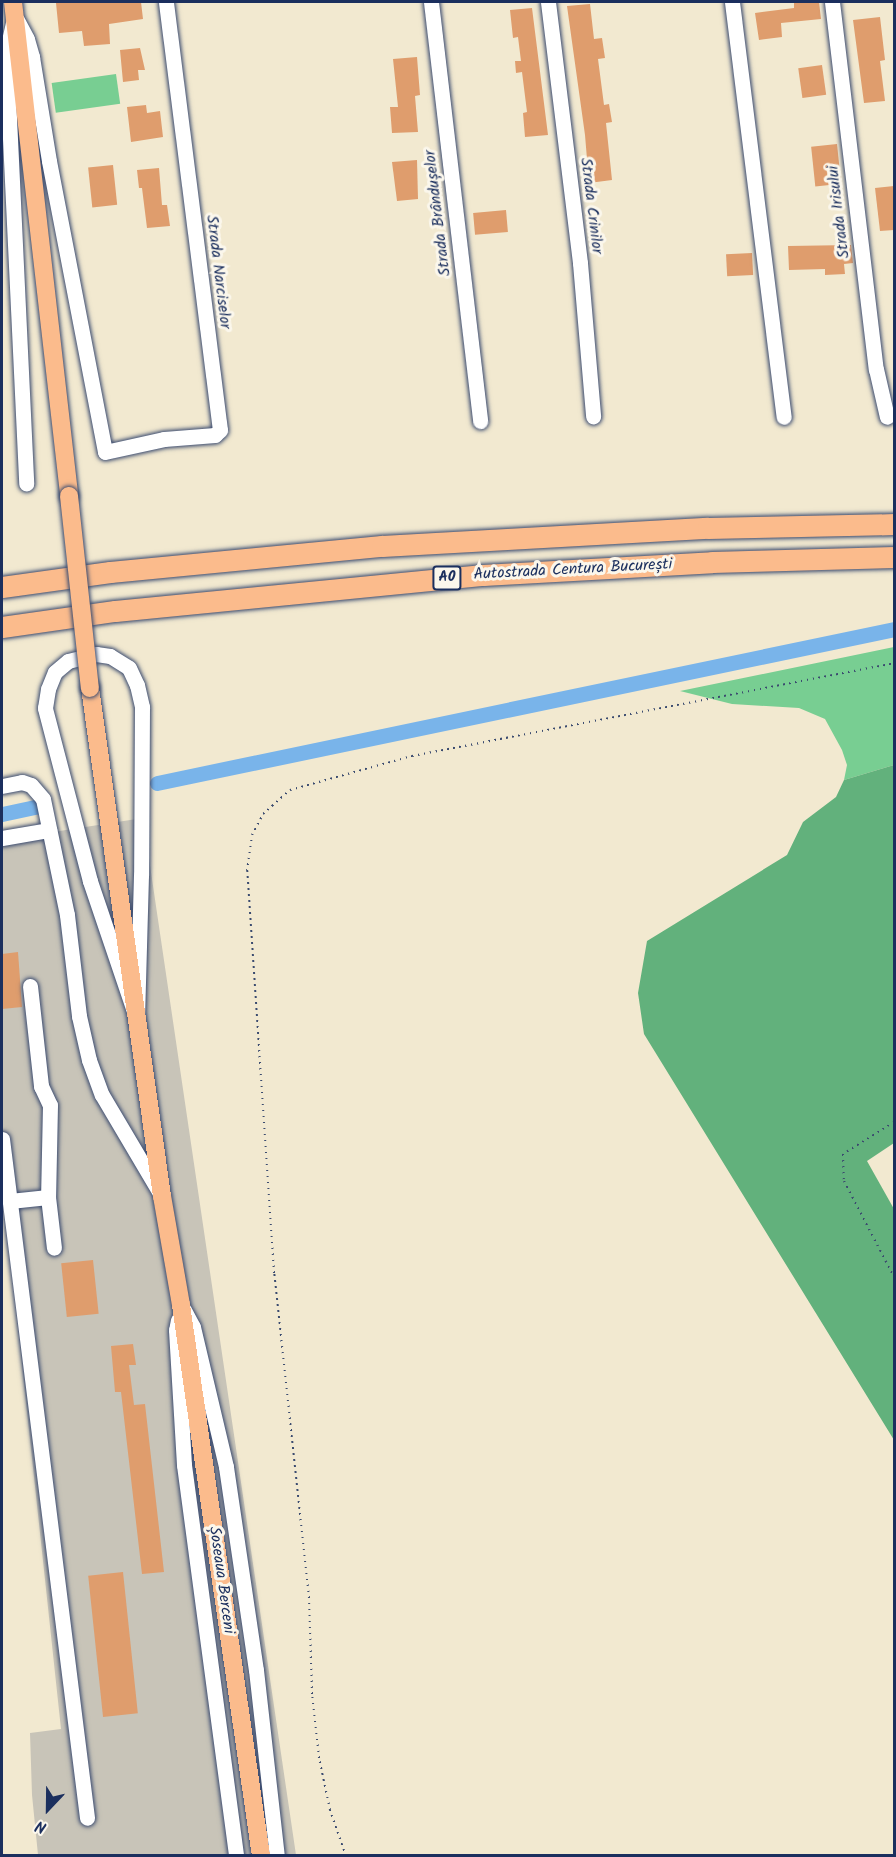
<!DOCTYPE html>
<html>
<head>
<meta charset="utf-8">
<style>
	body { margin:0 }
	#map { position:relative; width:896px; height:1857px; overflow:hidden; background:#f2e9d0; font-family:Kalam,sans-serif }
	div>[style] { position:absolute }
	.industrial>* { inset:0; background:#c8c4b8 }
	.green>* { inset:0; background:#78ce92; transform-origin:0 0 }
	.forest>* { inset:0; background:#62b17c }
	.canal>* { height:15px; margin:-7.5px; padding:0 7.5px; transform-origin:7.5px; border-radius:7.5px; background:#79b4ea }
	.building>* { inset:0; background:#df9d6d; transform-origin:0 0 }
	.path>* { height:2px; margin-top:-1px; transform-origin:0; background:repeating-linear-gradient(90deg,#3b4b6f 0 1.5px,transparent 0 6px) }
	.roads { filter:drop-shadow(0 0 2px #3b4b6f) drop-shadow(0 0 2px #3b4b6f) }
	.minor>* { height:15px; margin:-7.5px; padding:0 7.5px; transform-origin:7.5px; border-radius:7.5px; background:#fff }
	.major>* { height:18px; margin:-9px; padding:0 9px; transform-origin:9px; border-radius:9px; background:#fbbb8c }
	.highway>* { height:21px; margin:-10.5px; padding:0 10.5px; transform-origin:10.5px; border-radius:10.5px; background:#fbbb8c }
	.bridges { filter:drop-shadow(0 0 2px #3b4b6f) drop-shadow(0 0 2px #3b4b6f) }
	.major-bridge>* { height:18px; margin:-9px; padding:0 9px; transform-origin:9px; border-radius:9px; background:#fbbb8c }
	span { translate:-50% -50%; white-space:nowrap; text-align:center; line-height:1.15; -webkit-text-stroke:6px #fbf7ec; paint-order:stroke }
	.shield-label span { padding:2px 4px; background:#fbf7ec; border:2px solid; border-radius:4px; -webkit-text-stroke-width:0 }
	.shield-label { font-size:15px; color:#1b2f5e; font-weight:700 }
	.street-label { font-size:16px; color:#1b2f5e }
	.frame { position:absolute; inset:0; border:3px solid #1b2f5e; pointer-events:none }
	.north { position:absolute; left:18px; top:1779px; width:60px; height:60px; -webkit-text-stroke:4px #fbf7ec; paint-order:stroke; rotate:202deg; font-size:16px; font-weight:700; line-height:24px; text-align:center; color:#1b2f5e }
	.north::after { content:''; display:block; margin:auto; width:21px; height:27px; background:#1b2f5e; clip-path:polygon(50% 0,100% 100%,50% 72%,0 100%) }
</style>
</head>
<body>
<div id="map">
	<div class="industrial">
		<i style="clip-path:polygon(143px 818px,296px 1855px,38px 1855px,32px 1795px,30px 1733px,61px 1729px,2px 1178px,2px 840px)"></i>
	</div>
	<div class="green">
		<i style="left:116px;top:74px;width:30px;height:65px;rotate:82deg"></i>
		<i style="clip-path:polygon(894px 647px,894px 765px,844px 780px,847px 765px,842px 750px,825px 719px,799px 708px,732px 704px,680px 691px)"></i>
	</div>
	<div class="forest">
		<i style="clip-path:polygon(894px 765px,894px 1143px,867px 1161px,894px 1209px,894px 1440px,644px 1034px,638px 993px,647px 941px,787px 855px,803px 822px,836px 797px,844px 780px)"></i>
	</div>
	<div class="canal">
		<i style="left:157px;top:783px;width:753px;rotate:-11.8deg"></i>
		<i style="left:2px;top:814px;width:43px;rotate:-12.1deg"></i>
	</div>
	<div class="building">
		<i style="clip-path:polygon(106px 2px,141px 2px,143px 19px,109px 24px,110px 44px,84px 46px,82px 31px,59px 33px,56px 3px)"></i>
		<i style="clip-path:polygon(794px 2px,819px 2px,821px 19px,781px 23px,782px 37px,759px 40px,755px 13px,794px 8px)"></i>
		<i style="clip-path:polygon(590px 4px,594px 39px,602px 38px,605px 58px,598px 59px,604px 105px,609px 104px,612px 122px,606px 123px,612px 180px,589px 183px,585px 135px,567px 6px)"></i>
		<i style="clip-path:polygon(532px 8px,548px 135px,525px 137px,523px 113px,527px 112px,522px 72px,516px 73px,515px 61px,521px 61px,518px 37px,513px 38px,510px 10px)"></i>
		<i style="clip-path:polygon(880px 17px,885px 60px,880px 61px,885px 101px,864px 103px,853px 20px)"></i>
		<i style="clip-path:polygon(140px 48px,145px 70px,138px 70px,139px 80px,123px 82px,120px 50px)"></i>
		<i style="clip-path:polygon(417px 57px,420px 95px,415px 96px,418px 132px,392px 133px,390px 107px,398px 107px,393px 59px)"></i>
		<i style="left:822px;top:65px;width:30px;height:24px;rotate:82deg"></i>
		<i style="clip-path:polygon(146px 105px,147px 113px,160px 111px,163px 137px,131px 142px,127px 107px)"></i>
		<i style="left:837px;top:144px;width:40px;height:26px;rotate:84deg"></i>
		<i style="clip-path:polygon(417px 160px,418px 199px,397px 201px,392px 162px)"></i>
		<i style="left:113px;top:165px;width:40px;height:25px;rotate:84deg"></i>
		<i style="clip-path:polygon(159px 168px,162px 205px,167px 205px,170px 226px,147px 228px,142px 188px,139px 188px,137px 170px)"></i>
		<i style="clip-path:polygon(894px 186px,894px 230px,880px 231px,875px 188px)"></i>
		<i style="left:506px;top:210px;width:22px;height:33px;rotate:85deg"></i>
		<i style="clip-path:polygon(851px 245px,853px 263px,844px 264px,845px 274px,825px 275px,825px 269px,789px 270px,788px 246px)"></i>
		<i style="left:752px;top:253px;width:22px;height:26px;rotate:87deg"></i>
		<i style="clip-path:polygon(18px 952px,22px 1007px,2px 1009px,2px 954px)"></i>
		<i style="left:93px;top:1260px;width:54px;height:32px;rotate:84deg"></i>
		<i style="clip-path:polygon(133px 1344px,136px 1365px,129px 1365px,134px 1405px,145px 1404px,164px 1572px,142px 1574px,121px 1392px,115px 1392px,111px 1346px)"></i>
		<i style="left:123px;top:1572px;width:142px;height:35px;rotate:84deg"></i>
	</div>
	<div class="path">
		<i style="left:894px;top:1122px;width:60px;rotate:147.9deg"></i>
		<i style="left:843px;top:1154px;width:27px;rotate:88deg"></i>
		<i style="left:844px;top:1181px;width:108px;rotate:62.5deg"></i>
		<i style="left:346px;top:1856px;width:49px;rotate:-109.2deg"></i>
		<i style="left:330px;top:1810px;width:53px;rotate:-101.9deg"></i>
		<i style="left:319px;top:1758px;width:64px;rotate:-96.2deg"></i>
		<i style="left:312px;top:1694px;width:96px;rotate:-91.8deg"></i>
		<i style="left:309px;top:1598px;width:327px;rotate:-96.1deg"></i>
		<i style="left:274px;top:1273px;width:403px;rotate:-93.8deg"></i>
		<i style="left:247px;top:871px;width:36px;rotate:-82deg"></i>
		<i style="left:252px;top:835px;width:24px;rotate:-62deg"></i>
		<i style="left:263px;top:814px;width:36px;rotate:-42deg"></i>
		<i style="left:290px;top:790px;width:127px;rotate:-15.6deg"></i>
		<i style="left:412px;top:756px;width:491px;rotate:-10.9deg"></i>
	</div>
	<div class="roads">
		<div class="minor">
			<i style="left:431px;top:2px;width:422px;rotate:83.3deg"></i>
			<i style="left:548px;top:2px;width:263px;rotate:83deg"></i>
			<i style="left:580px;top:263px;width:154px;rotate:85.1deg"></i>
			<i style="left:732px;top:2px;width:418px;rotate:82.9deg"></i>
			<i style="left:832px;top:2px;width:370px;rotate:83.2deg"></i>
			<i style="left:876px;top:369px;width:49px;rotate:77.1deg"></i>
			<i style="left:17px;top:20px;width:21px;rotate:62deg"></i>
			<i style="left:27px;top:39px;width:19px;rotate:74deg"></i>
			<i style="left:32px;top:57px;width:105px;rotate:80.7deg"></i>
			<i style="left:49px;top:161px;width:296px;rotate:79.1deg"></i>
			<i style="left:105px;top:452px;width:60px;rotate:-12.4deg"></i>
			<i style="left:164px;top:439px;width:51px;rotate:-4.5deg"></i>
			<i style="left:215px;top:435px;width:7px;rotate:-45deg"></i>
			<i style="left:220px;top:430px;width:431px;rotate:-97.2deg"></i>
			<i style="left:13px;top:23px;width:22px;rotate:103deg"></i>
			<i style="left:8px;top:44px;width:31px;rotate:92deg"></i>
			<i style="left:7px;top:75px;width:409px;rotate:87.3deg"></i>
			<i style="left:96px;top:654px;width:14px;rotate:8deg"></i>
			<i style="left:110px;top:656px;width:22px;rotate:32deg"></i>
			<i style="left:129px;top:668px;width:19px;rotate:65deg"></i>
			<i style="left:137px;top:685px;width:23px;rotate:77deg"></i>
			<i style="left:142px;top:707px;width:168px;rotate:90.3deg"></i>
			<i style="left:141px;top:875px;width:145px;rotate:91.6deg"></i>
			<i style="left:137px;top:1020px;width:147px;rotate:-108.7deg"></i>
			<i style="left:90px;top:881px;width:179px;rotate:-104.6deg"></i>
			<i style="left:45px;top:708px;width:19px;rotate:-81deg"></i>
			<i style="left:48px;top:689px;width:18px;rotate:-68deg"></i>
			<i style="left:55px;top:672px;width:17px;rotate:-40deg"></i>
			<i style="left:68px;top:661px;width:29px;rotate:-14deg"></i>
			<i style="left:2px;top:786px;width:20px;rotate:-11deg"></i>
			<i style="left:22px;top:782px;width:9px;rotate:18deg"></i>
			<i style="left:31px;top:785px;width:18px;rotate:49deg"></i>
			<i style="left:43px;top:799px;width:118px;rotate:78.3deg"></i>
			<i style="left:67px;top:915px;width:102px;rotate:83.2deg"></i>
			<i style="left:79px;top:1016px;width:45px;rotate:77.2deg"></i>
			<i style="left:89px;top:1060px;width:37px;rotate:70deg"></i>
			<i style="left:102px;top:1095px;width:114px;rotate:59.4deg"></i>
			<i style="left:2px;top:838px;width:48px;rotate:-9.7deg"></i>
			<i style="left:30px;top:986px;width:101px;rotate:83.7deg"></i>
			<i style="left:41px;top:1086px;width:21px;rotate:65deg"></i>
			<i style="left:50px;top:1105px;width:92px;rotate:91.2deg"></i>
			<i style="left:48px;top:1197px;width:51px;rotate:83.3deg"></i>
			<i style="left:2px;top:1139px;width:684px;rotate:82.86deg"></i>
			<i style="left:10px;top:1201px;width:38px;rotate:-6deg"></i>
			<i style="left:184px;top:1310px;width:19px;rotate:62deg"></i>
			<i style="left:193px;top:1327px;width:144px;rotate:76.7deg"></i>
			<i style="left:226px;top:1467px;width:205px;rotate:81.6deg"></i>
			<i style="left:256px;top:1670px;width:187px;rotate:83.6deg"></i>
			<i style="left:178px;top:1320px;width:10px;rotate:101deg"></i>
			<i style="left:176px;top:1330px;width:135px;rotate:86.6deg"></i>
			<i style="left:184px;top:1465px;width:394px;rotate:82.4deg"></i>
		</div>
		<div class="major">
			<i style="left:13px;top:2px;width:497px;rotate:83.5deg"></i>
			<i style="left:90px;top:688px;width:513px;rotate:81.93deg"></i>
			<i style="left:162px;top:1196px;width:111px;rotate:80.1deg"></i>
			<i style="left:181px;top:1305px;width:557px;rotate:81.74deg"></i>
		</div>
		<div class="highway">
			<i style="left:2px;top:587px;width:109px;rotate:-7.9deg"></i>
			<i style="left:110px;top:572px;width:273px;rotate:-5.5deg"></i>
			<i style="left:382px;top:546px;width:326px;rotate:-3.2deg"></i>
			<i style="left:708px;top:528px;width:186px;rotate:-1.2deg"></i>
			<i style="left:2px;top:627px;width:114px;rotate:-8.1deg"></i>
			<i style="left:115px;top:611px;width:370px;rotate:-5.6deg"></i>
			<i style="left:483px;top:575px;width:229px;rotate:-3.2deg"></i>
			<i style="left:712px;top:562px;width:182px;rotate:-1.6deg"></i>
		</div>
	</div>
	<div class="bridges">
		<div class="major-bridge">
			<i style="left:69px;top:496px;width:193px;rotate:83.8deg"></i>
		</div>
	</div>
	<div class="shield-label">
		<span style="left:447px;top:578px">A0</span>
	</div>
	<div class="street-label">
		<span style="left:591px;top:206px;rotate:83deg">Strada Crinilor</span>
		<span style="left:839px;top:212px;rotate:-97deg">Strada Irisului</span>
		<span style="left:438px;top:213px;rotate:-97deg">Strada Brândușelor</span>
		<span style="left:218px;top:272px;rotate:83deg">Strada Narciselor</span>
		<span style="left:573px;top:570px;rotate:-3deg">Autostrada Centura București</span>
		<span style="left:221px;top:1580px;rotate:82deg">Șoseaua Berceni</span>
	</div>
	<div class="frame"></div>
	<div class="north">N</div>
</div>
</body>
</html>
